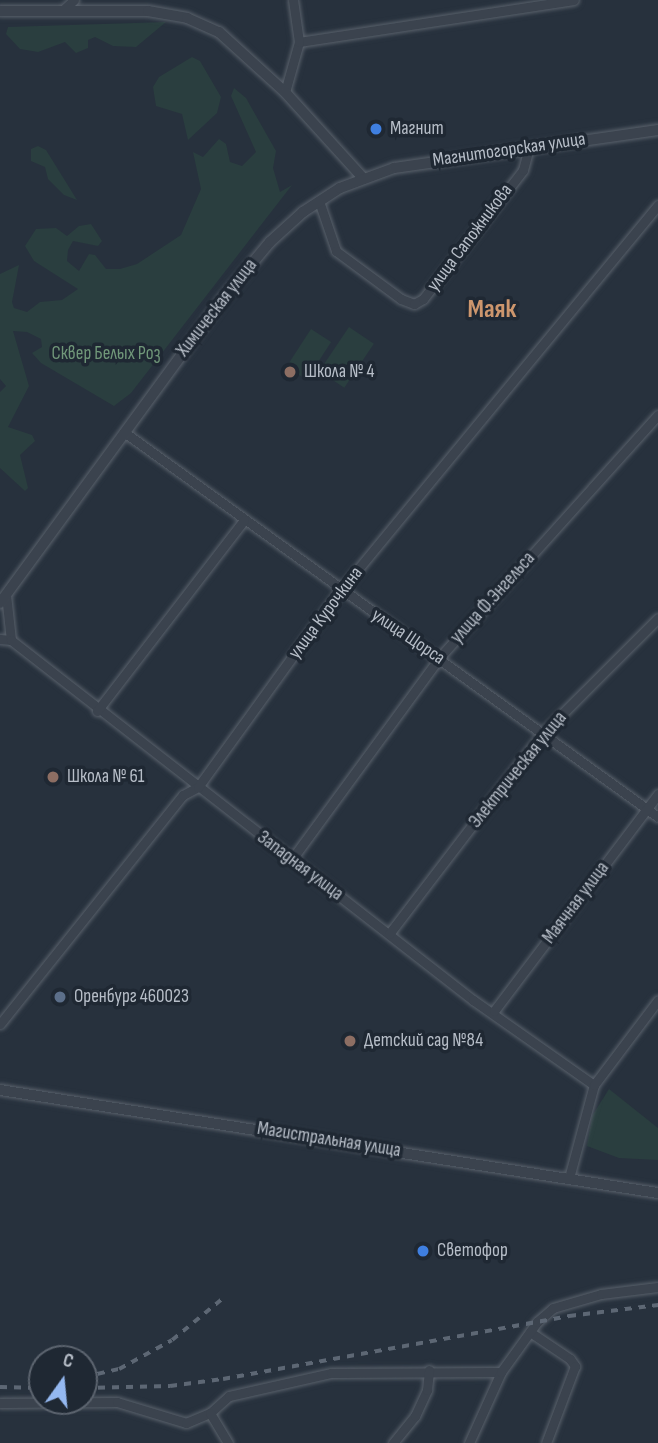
<!DOCTYPE html>
<html>
<head>
<meta charset="utf-8">
<style>
	body { margin:0 }
	#map { position:relative; width:658px; height:1443px; overflow:hidden; background:#27313d; font-family:"Sofia Sans Condensed",sans-serif }
	div>[style] { position:absolute }
	.green>* { inset:0; background:#2a3e3f; transform-origin:0 0 }
	.roads { filter:drop-shadow(0 0 2px #59616b) drop-shadow(0 0 2px #59616b) }
	.minor>* { height:9px; margin:-4.5px; padding:0 4.5px; transform-origin:4.5px; border-radius:4.5px; background:#3b434e }
	.tertiary>* { height:10px; margin:-5px; padding:0 5px; transform-origin:5px; border-radius:5px; background:#3b434e }
	.rail>* { height:3.5px; margin-top:-1.75px; transform-origin:0; background:repeating-linear-gradient(90deg,#5d6774 0 7px,transparent 0 14px) }
	.dots>* { width:19px; height:19px; translate:-50% -50%; box-sizing:border-box; border:4px solid #1f2833; border-radius:50% }
	span { translate:-50% -50%; white-space:nowrap; text-align:center; line-height:1.15; -webkit-text-stroke:7px #1f2833; paint-order:stroke }
	.poi-label { font-size:19px; color:#b7bec8 }
	.left { translate:0 -50%; text-align:left }
	.street-label { font-size:19px; color:#b7bec8 }
	.park-label { font-size:19px; color:#709779 }
	.district-label { font-size:26px; color:#cd966d; font-weight:700 }
	.north { position:absolute; left:28px; top:1345px; width:70px; height:70px; box-sizing:border-box; background:#1f2833; border:2px solid #5c646f; border-radius:50%; rotate:15deg; font-size:19px; font-weight:700; line-height:28px; text-align:center; color:#b7bec8 }
	.north::after { content:''; display:block; margin:auto; width:24px; height:32px; background:#94b8f0; clip-path:polygon(50% 0,100% 100%,50% 72%,0 100%) }
</style>
</head>
<body>
<div id="map">
	<div class="green">
		<i style="clip-path:polygon(166px 22px,136px 47px,113px 46px,95px 37px,88px 40px,88px 48px,76px 53px,65px 42px,38px 52px,20px 49px,6px 34px,8px 27px)"></i>
		<i style="clip-path:polygon(192px 57px,200px 61px,221px 97px,217px 113px,188px 140px,182px 114px,156px 106px,153px 87px,159px 77px)"></i>
		<i style="clip-path:polygon(234px 88px,246px 98px,276px 151px,273px 168px,280px 192px,292px 185px,131px 393px,114px 406px,41px 363px,32px 353px,42px 347px,41px 339px,27px 332px,13px 331px,29px 386px,8px 427px,32px 435px,35px 441px,20px 455px,28px 488px,25px 491px,0 468px,0 392px,6px 386px,0 379px,0 274px,19px 265px,12px 302px,14px 308px,27px 312px,40px 302px,62px 300px,78px 289px,34px 261px,25px 246px,36px 229px,56px 228px,67px 236px,79px 226px,91px 224px,102px 241px,98px 246px,73px 241px,68px 250px,67px 261px,79px 271px,89px 254px,95px 255px,106px 269px,120px 269px,137px 264px,181px 235px,201px 189px,193px 152px,203px 157px,219px 139px,226px 144px,230px 162px,242px 166px,256px 152px,231px 96px)"></i>
		<i style="clip-path:polygon(38px 146px,46px 150px,77px 200px,64px 195px,48px 179px,45px 167px,31px 161px,31px 149px)"></i>
		<i style="left:349px;top:327px;width:30px;height:53px;rotate:34deg"></i>
		<i style="left:311px;top:329px;width:24px;height:45px;rotate:33deg"></i>
		<i style="clip-path:polygon(609px 1089px,658px 1128px,658px 1160px,619px 1158px,587px 1146px,592px 1116px)"></i>
	</div>
	<div class="roads">
		<div class="minor">
			<i style="left:65px;top:8px;width:12px;rotate:-42deg"></i>
			<i style="left:299px;top:42px;width:278px;rotate:-8.7deg"></i>
			<i style="left:285px;top:92px;width:52px;rotate:-74.4deg"></i>
			<i style="left:299px;top:42px;width:42px;rotate:-98.1deg"></i>
			<i style="left:319px;top:201px;width:53px;rotate:71.2deg"></i>
			<i style="left:336px;top:251px;width:81px;rotate:36.4deg"></i>
			<i style="left:401px;top:299px;width:14px;rotate:21deg"></i>
			<i style="left:414px;top:304px;width:10px;rotate:-29deg"></i>
			<i style="left:423px;top:299px;width:163px;rotate:-52.2deg"></i>
			<i style="left:523px;top:170px;width:24px;rotate:-75deg"></i>
			<i style="left:124px;top:432px;width:658px;rotate:35.79deg"></i>
			<i style="left:0;top:639px;width:11px;rotate:5deg"></i>
			<i style="left:11px;top:640px;width:45px;rotate:-96.3deg"></i>
			<i style="left:11px;top:640px;width:586px;rotate:37.93deg"></i>
			<i style="left:473px;top:1000px;width:148px;rotate:35.1deg"></i>
			<i style="left:97px;top:711px;width:241px;rotate:-52.4deg"></i>
			<i style="left:292px;top:859px;width:249px;rotate:-53.8deg"></i>
			<i style="left:439px;top:658px;width:327px;rotate:-48deg"></i>
			<i style="left:389px;top:934px;width:250px;rotate:-52.6deg"></i>
			<i style="left:541px;top:735px;width:165px;rotate:-45deg"></i>
			<i style="left:494px;top:1011px;width:272px;rotate:-52.9deg"></i>
			<i style="left:0;top:1024px;width:293px;rotate:-51.4deg"></i>
			<i style="left:183px;top:795px;width:17px;rotate:-28deg"></i>
			<i style="left:198px;top:787px;width:242px;rotate:-54.1deg"></i>
			<i style="left:340px;top:591px;width:500px;rotate:-50.52deg"></i>
			<i style="left:569px;top:1178px;width:96px;rotate:-75deg"></i>
			<i style="left:594px;top:1085px;width:106px;rotate:-53deg"></i>
			<i style="left:530px;top:1332px;width:48px;rotate:34deg"></i>
			<i style="left:570px;top:1359px;width:9px;rotate:54deg"></i>
			<i style="left:575px;top:1366px;width:82px;rotate:110.6deg"></i>
			<i style="left:0;top:1403px;width:117px;rotate:-0.5deg"></i>
			<i style="left:117px;top:1402px;width:72px;rotate:16.9deg"></i>
			<i style="left:186px;top:1423px;width:26px;rotate:-23deg"></i>
			<i style="left:210px;top:1413px;width:25px;rotate:-42deg"></i>
			<i style="left:229px;top:1396px;width:105px;rotate:-12.7deg"></i>
			<i style="left:331px;top:1373px;width:170px;rotate:-0.3deg"></i>
			<i style="left:210px;top:1413px;width:35px;rotate:59deg"></i>
			<i style="left:393px;top:1443px;width:35px;rotate:-51deg"></i>
			<i style="left:415px;top:1416px;width:29px;rotate:-65deg"></i>
			<i style="left:427px;top:1390px;width:20px;rotate:-84deg"></i>
			<i style="left:469px;top:1443px;width:78px;rotate:-65.7deg"></i>
			<i style="left:501px;top:1372px;width:62px;rotate:-54.2deg"></i>
			<i style="left:537px;top:1322px;width:21px;rotate:-41deg"></i>
			<i style="left:553px;top:1308px;width:50px;rotate:-16.3deg"></i>
			<i style="left:601px;top:1294px;width:57px;rotate:-7deg"></i>
		</div>
		<div class="tertiary">
			<i style="left:0;top:11px;width:148px"></i>
			<i style="left:148px;top:11px;width:40px;rotate:10deg"></i>
			<i style="left:187px;top:18px;width:35px;rotate:24deg"></i>
			<i style="left:219px;top:32px;width:89px;rotate:42.3deg"></i>
			<i style="left:285px;top:92px;width:115px;rotate:47.8deg"></i>
			<i style="left:0;top:603px;width:373px;rotate:-53.8deg"></i>
			<i style="left:220px;top:302px;width:78px;rotate:-50.2deg"></i>
			<i style="left:270px;top:242px;width:45px;rotate:-42.3deg"></i>
			<i style="left:303px;top:212px;width:44px;rotate:-33deg"></i>
			<i style="left:340px;top:188px;width:58px;rotate:-20.3deg"></i>
			<i style="left:394px;top:168px;width:267px;rotate:-8.2deg"></i>
			<i style="left:0;top:1090px;width:666px;rotate:8.9deg"></i>
		</div>
	</div>
	<div class="rail">
		<i style="left:84px;top:1377px;width:36px;rotate:-13deg"></i>
		<i style="left:119px;top:1369px;width:60px;rotate:-28.7deg"></i>
		<i style="left:172px;top:1340px;width:65px;rotate:-39.4deg"></i>
		<i style="left:0;top:1387px;width:42px;rotate:1.4deg"></i>
		<i style="left:84px;top:1388px;width:86px;rotate:-1.3deg"></i>
		<i style="left:170px;top:1386px;width:53px;rotate:-7.5deg"></i>
		<i style="left:223px;top:1379px;width:352px;rotate:-10.3deg"></i>
		<i style="left:569px;top:1316px;width:90px;rotate:-7deg"></i>
	</div>
	<div class="dots">
		<i style="left:376px;top:129px;background:#3f7fe0"></i>
		<i style="left:290px;top:372px;background:#8d6e63"></i>
		<i style="left:53px;top:777px;background:#8d6e63"></i>
		<i style="left:60px;top:997px;background:#5c6f8a"></i>
		<i style="left:350px;top:1041px;background:#8d6e63"></i>
		<i style="left:423px;top:1251px;background:#3f7fe0"></i>
	</div>
	<div class="poi-label">
		<span class="left" style="left:390px;top:129px">Магнит</span>
		<span class="left" style="left:304px;top:372px">Школа № 4</span>
		<span class="left" style="left:67px;top:777px">Школа № 61</span>
		<span class="left" style="left:74px;top:997px">Оренбург 460023</span>
		<span class="left" style="left:364px;top:1041px">Детский сад №84</span>
		<span class="left" style="left:437px;top:1251px">Светофор</span>
	</div>
	<div class="street-label">
		<span style="left:509px;top:150px;rotate:-8deg">Магнитогорская улица</span>
		<span style="left:470px;top:238px;rotate:-53deg">улица Сапожникова</span>
		<span style="left:217px;top:308px;rotate:-52deg">Химическая улица</span>
		<span style="left:493px;top:598px;rotate:-48deg">улица Ф.Энгельса</span>
		<span style="left:326px;top:613px;rotate:-53deg">улица Курочкина</span>
		<span style="left:408px;top:637px;rotate:34deg">улица Щорса</span>
		<span style="left:518px;top:770px;rotate:-51deg">Электрическая улица</span>
		<span style="left:300px;top:866px;rotate:37deg">Западная улица</span>
		<span style="left:576px;top:903px;rotate:-53deg">Маячная улица</span>
		<span style="left:329px;top:1140px;rotate:9deg">Магистральная улица</span>
	</div>
	<div class="park-label">
		<span style="left:106px;top:354px">Сквер Белых Роз</span>
	</div>
	<div class="district-label">
		<span style="left:492px;top:310px">Маяк</span>
	</div>
	<div class="north">С</div>
</div>
</body>
</html>
